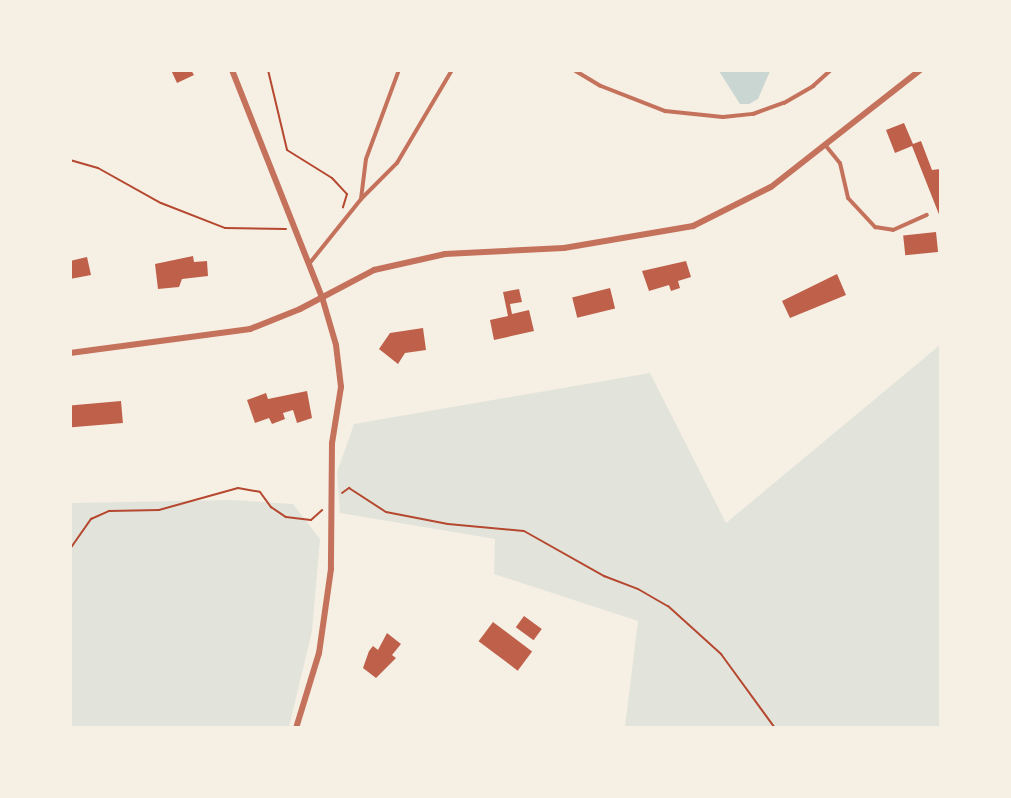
<!DOCTYPE html>
<html>
<head>
<meta charset="utf-8">
<style>
	body { margin:0 }
	#map { position:relative; width:1011px; height:798px; overflow:hidden; background:#f6efe4; font-family:"Zilla Slab",serif }
	div>[style] { position:absolute }
	.green>* { inset:0; background:#e2e4dc }
	.water>* { inset:0; background:#c9d6d2 }
	.building>* { inset:0; background:#bf614a; transform-origin:0 0 }
	.path>* { height:2px; margin:-1px; padding:0 1px; transform-origin:1px; border-radius:1px; background:#b5482f }
	.service>* { height:4px; margin:-2px; padding:0 2px; transform-origin:2px; border-radius:2px; background:#c5725c }
	.minor>* { height:6px; margin:-3px; padding:0 3px; transform-origin:3px; border-radius:3px; background:#c5725c }
	span { translate:-50% -50%; white-space:nowrap; text-align:center; line-height:1.15; -webkit-text-stroke:5px #f6efe4; paint-order:stroke }
	.frame { position:absolute; inset:0; border:72px solid #f6efe4; pointer-events:none }
</style>
</head>
<body>
<div id="map">
	<div class="green">
		<i style="clip-path:polygon(940px 345px,940px 727px,625px 727px,638px 621px,494px 574px,495px 539px,340px 513px,337px 472px,354px 424px,650px 373px,726px 523px)"></i>
		<i style="clip-path:polygon(232px 500px,293px 504px,320px 539px,312px 631px,289px 727px,71px 727px,70px 503px)"></i>
	</div>
	<div class="water">
		<i style="clip-path:polygon(719px 71px,770px 71px,758px 99px,749px 104px,740px 104px)"></i>
	</div>
	<div class="building">
		<i style="clip-path:polygon(171px 70px,191px 70px,194px 75px,177px 83px)"></i>
		<i style="clip-path:polygon(904px 123px,913px 144px,921px 141px,932px 170px,940px 169px,940px 217px,912px 146px,895px 153px,886px 130px)"></i>
		<i style="left:936px;top:232px;width:20px;height:33px;rotate:84deg"></i>
		<i style="clip-path:polygon(193px 256px,194px 262px,207px 261px,208px 276px,182px 279px,179px 287px,158px 289px,155px 264px)"></i>
		<i style="clip-path:polygon(87px 257px,91px 275px,70px 279px,70px 261px)"></i>
		<i style="clip-path:polygon(686px 261px,691px 277px,678px 281px,680px 288px,671px 291px,669px 285px,649px 291px,642px 271px)"></i>
		<i style="clip-path:polygon(837px 274px,846px 295px,790px 318px,782px 301px)"></i>
		<i style="left:610px;top:288px;width:21px;height:39px;rotate:76deg"></i>
		<i style="clip-path:polygon(519px 289px,522px 302px,510px 304px,512px 314px,529px 310px,534px 331px,494px 340px,490px 320px,508px 316px,503px 292px)"></i>
		<i style="clip-path:polygon(423px 328px,426px 350px,405px 353px,398px 364px,379px 349px,390px 333px)"></i>
		<i style="clip-path:polygon(307px 391px,312px 418px,297px 423px,293px 410px,283px 413px,285px 419px,272px 424px,269px 418px,255px 423px,247px 400px,266px 393px,268px 399px)"></i>
		<i style="left:121px;top:401px;width:22px;height:51px;rotate:85deg"></i>
		<i style="left:524px;top:616px;width:22px;height:14px;rotate:36deg"></i>
		<i style="left:493px;top:622px;width:49px;height:24px;rotate:37deg"></i>
		<i style="clip-path:polygon(387px 633px,401px 644px,392px 655px,396px 658px,376px 678px,363px 668px,369px 651px,373px 646px,378px 650px)"></i>
	</div>
	<div class="path">
		<i style="left:268px;top:70px;width:82px;rotate:76.6deg"></i>
		<i style="left:287px;top:150px;width:53px;rotate:31.9deg"></i>
		<i style="left:332px;top:178px;width:22px;rotate:47deg"></i>
		<i style="left:347px;top:194px;width:14px;rotate:107deg"></i>
		<i style="left:70px;top:160px;width:29px;rotate:16deg"></i>
		<i style="left:98px;top:168px;width:72px;rotate:29.1deg"></i>
		<i style="left:161px;top:203px;width:69px;rotate:21.3deg"></i>
		<i style="left:225px;top:228px;width:61px;rotate:0.9deg"></i>
		<i style="left:342px;top:493px;width:9px;rotate:-36deg"></i>
		<i style="left:349px;top:488px;width:44px;rotate:33deg"></i>
		<i style="left:386px;top:512px;width:63px;rotate:11deg"></i>
		<i style="left:448px;top:524px;width:76px;rotate:5.3deg"></i>
		<i style="left:524px;top:531px;width:92px;rotate:29.4deg"></i>
		<i style="left:604px;top:576px;width:36px;rotate:21deg"></i>
		<i style="left:638px;top:589px;width:34px;rotate:30deg"></i>
		<i style="left:668px;top:606px;width:72px;rotate:42.2deg"></i>
		<i style="left:721px;top:654px;width:92px;rotate:53.9deg"></i>
		<i style="left:70px;top:549px;width:37px;rotate:-55deg"></i>
		<i style="left:91px;top:519px;width:20px;rotate:-24deg"></i>
		<i style="left:109px;top:511px;width:50px;rotate:-1.1deg"></i>
		<i style="left:159px;top:510px;width:82px;rotate:-15.6deg"></i>
		<i style="left:238px;top:488px;width:22px;rotate:10deg"></i>
		<i style="left:260px;top:492px;width:19px;rotate:54deg"></i>
		<i style="left:271px;top:507px;width:18px;rotate:34deg"></i>
		<i style="left:286px;top:517px;width:25px;rotate:7deg"></i>
		<i style="left:311px;top:520px;width:15px;rotate:-42deg"></i>
	</div>
	<div class="service">
		<i style="left:574px;top:70px;width:31px;rotate:31deg"></i>
		<i style="left:601px;top:86px;width:69px;rotate:21.3deg"></i>
		<i style="left:665px;top:111px;width:58px;rotate:5.9deg"></i>
		<i style="left:723px;top:117px;width:30px;rotate:-6deg"></i>
		<i style="left:753px;top:114px;width:33px;rotate:-20deg"></i>
		<i style="left:784px;top:103px;width:34px;rotate:-30deg"></i>
		<i style="left:813px;top:86px;width:24px;rotate:-42deg"></i>
		<i style="left:826px;top:146px;width:22px;rotate:51deg"></i>
		<i style="left:840px;top:163px;width:36px;rotate:77deg"></i>
		<i style="left:848px;top:198px;width:40px;rotate:47deg"></i>
		<i style="left:875px;top:227px;width:18px;rotate:9deg"></i>
		<i style="left:893px;top:230px;width:37px;rotate:-24deg"></i>
		<i style="left:361px;top:199px;width:40px;rotate:-82.9deg"></i>
		<i style="left:366px;top:159px;width:95px;rotate:-69.7deg"></i>
		<i style="left:309px;top:264px;width:83px;rotate:-51.3deg"></i>
		<i style="left:361px;top:199px;width:51px;rotate:-45deg"></i>
		<i style="left:397px;top:163px;width:108px;rotate:-59.4deg"></i>
	</div>
	<div class="minor">
		<i style="left:232px;top:70px;width:244px;rotate:68.4deg"></i>
		<i style="left:322px;top:297px;width:50px;rotate:73.7deg"></i>
		<i style="left:336px;top:345px;width:42px;rotate:83.2deg"></i>
		<i style="left:341px;top:387px;width:57px;rotate:99.1deg"></i>
		<i style="left:332px;top:443px;width:126px;rotate:90.5deg"></i>
		<i style="left:331px;top:569px;width:85px;rotate:98.1deg"></i>
		<i style="left:319px;top:653px;width:78px;rotate:107deg"></i>
		<i style="left:70px;top:353px;width:182px;rotate:-7.6deg"></i>
		<i style="left:250px;top:329px;width:54px;rotate:-21.8deg"></i>
		<i style="left:300px;top:309px;width:84px;rotate:-27.8deg"></i>
		<i style="left:374px;top:270px;width:73px;rotate:-12.7deg"></i>
		<i style="left:445px;top:254px;width:119px;rotate:-2.9deg"></i>
		<i style="left:564px;top:248px;width:131px;rotate:-9.7deg"></i>
		<i style="left:693px;top:226px;width:87px;rotate:-26.6deg"></i>
		<i style="left:771px;top:187px;width:189px;rotate:-38.1deg"></i>
	</div>
	<div class="frame"></div>
</div>
</body>
</html>
